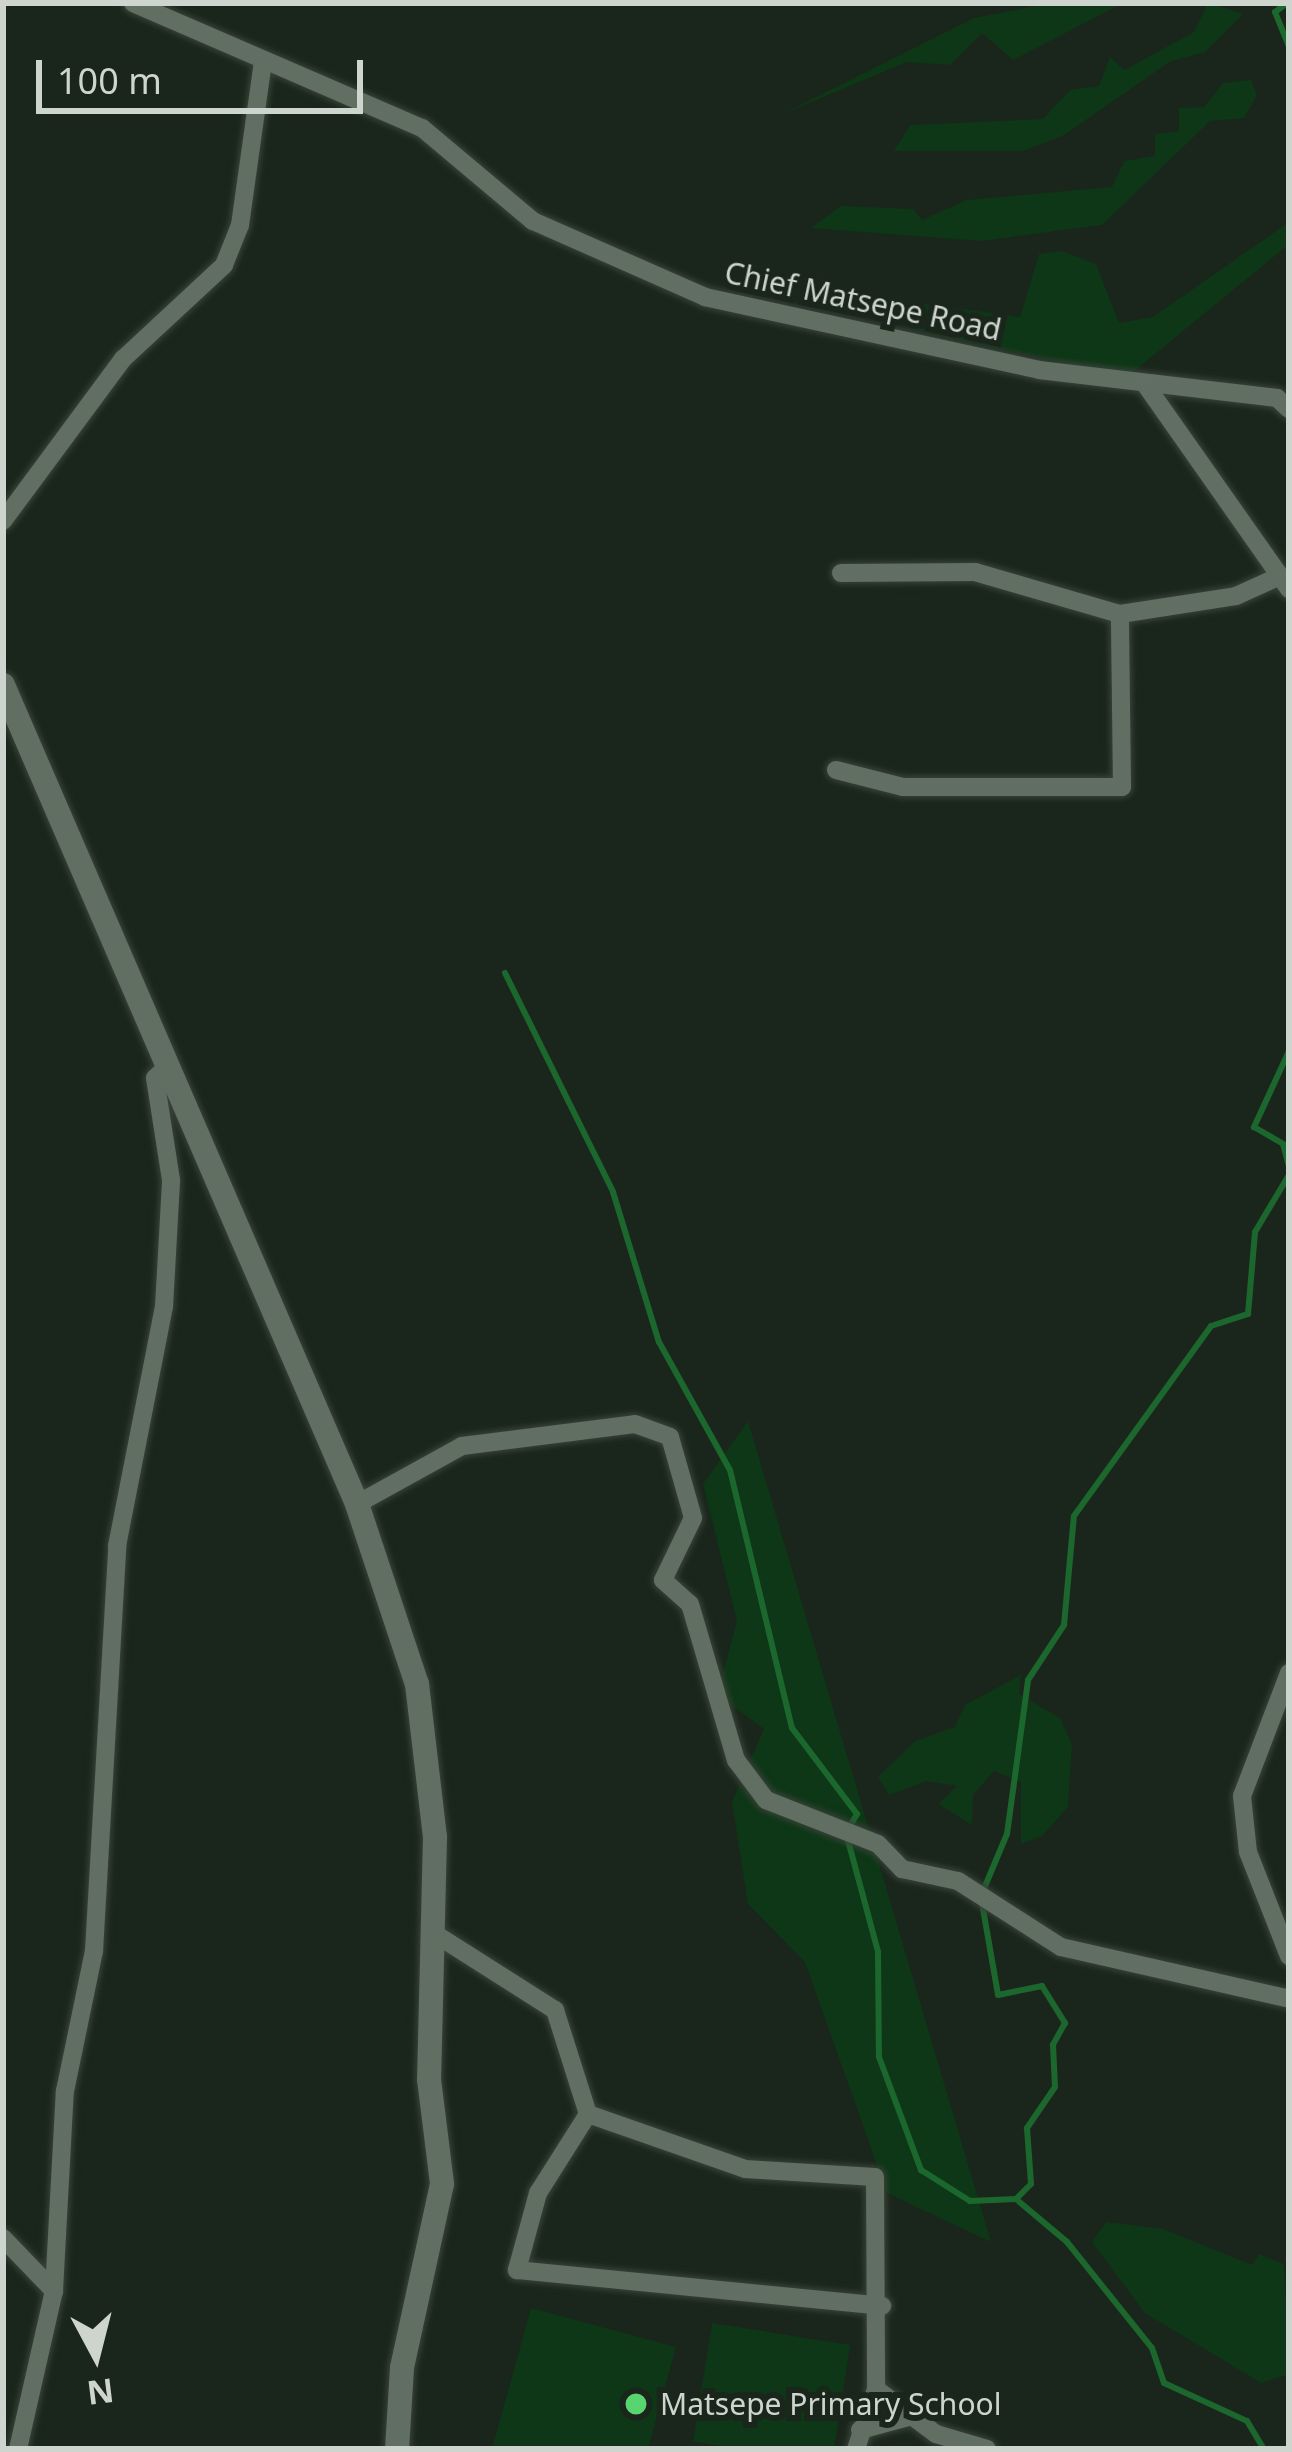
<!DOCTYPE html>
<html>
<head>
<meta charset="utf-8">
<style>
	body { margin:0 }
	#map { position:relative; width:1292px; height:2452px; overflow:hidden; background:#1a261b; font-family:"Noto Sans",sans-serif }
	div>[style] { position:absolute }
	.green>* { inset:0; background:#0d3716; transform-origin:0 0 }
	.stream>* { height:6px; margin:-3px; padding:0 3px; transform-origin:3px; border-radius:3px; background:#1c672d }
	.roads { filter:drop-shadow(0 0 3px #39423a) drop-shadow(0 0 3px #39423a) }
	.street>* { height:18px; margin:-9px; padding:0 9px; transform-origin:9px; border-radius:9px; background:#616f62 }
	.secondary>* { height:24px; margin:-12px; padding:0 12px; transform-origin:12px; border-radius:12px; background:#616f62 }
	.dots>* { width:33px; height:33px; translate:-50% -50%; box-sizing:border-box; border:6px solid #1a261b; border-radius:50% }
	span { translate:-50% -50%; white-space:nowrap; text-align:center; line-height:1.15; -webkit-text-stroke:12px #1a261b; paint-order:stroke }
	.street-label { font-size:30px; color:#ced5ce }
	.poi-label { font-size:30px; color:#ced5ce }
	.left { translate:0 -50%; text-align:left }
	.frame { position:absolute; inset:0; border:6px solid #ced5ce; pointer-events:none }
	.north { position:absolute; left:36px; top:2296px; width:120px; height:120px; -webkit-text-stroke:9px #1a261b; paint-order:stroke; rotate:173deg; font-size:33px; font-weight:700; line-height:48px; text-align:center; color:#ced5ce }
	.north::after { content:''; display:block; margin:auto; width:42px; height:54px; background:#ced5ce; clip-path:polygon(50% 0,100% 100%,50% 72%,0 100%) }
	.scale { position:absolute; left:36px; top:60px; width:327px; height:54px; box-sizing:border-box; border:6px solid #ced5ce; border-top:0; padding-left:15px; font-size:36px; line-height:42px; white-space:nowrap; color:#ced5ce; -webkit-text-stroke:9px #1a261b; paint-order:stroke }
</style>
</head>
<body>
<div id="map">
	<div class="green">
		<i style="clip-path:polygon(1052px 3px,1123px 3px,1013px 60px,982px 33px,950px 65px,907px 62px,780px 115px,974px 18px)"></i>
		<i style="clip-path:polygon(1208px 3px,1243px 14px,1205px 52px,1171px 61px,1064px 135px,1023px 151px,894px 151px,910px 125px,1043px 119px,1070px 90px,1099px 86px,1110px 57px,1124px 70px,1194px 32px)"></i>
		<i style="clip-path:polygon(1251px 80px,1257px 95px,1244px 118px,1210px 121px,1102px 225px,981px 241px,811px 228px,841px 206px,913px 209px,922px 220px,967px 200px,1112px 187px,1124px 161px,1155px 156px,1155px 134px,1179px 131px,1179px 108px,1204px 107px,1223px 83px)"></i>
		<i style="clip-path:polygon(1289px 222px,1289px 244px,1127px 377px,906px 328px,920px 303px,1020px 317px,1039px 254px,1062px 251px,1096px 264px,1119px 323px,1153px 317px)"></i>
		<i style="clip-path:polygon(748px 1421px,991px 2242px,887px 2193px,805px 1962px,748px 1904px,732px 1802px,764px 1729px,717px 1695px,737px 1621px,703px 1484px)"></i>
		<i style="clip-path:polygon(1021px 1675px,1019px 1694px,1060px 1718px,1072px 1745px,1068px 1807px,1042px 1836px,1021px 1844px,1021px 1782px,994px 1771px,973px 1795px,972px 1825px,938px 1804px,957px 1786px,926px 1781px,889px 1795px,878px 1777px,915px 1741px,955px 1727px,965px 1705px)"></i>
		<i style="clip-path:polygon(1106px 2222px,1163px 2229px,1252px 2265px,1259px 2254px,1284px 2264px,1289px 2374px,1261px 2383px,1145px 2313px,1092px 2242px)"></i>
		<i style="clip-path:polygon(531px 2308px,676px 2347px,648px 2449px,492px 2449px)"></i>
		<i style="left:712px;top:2323px;width:140px;height:120px;rotate:9deg"></i>
	</div>
	<div class="stream">
		<i style="left:1287px;top:3px;width:15px;rotate:143deg"></i>
		<i style="left:1275px;top:12px;width:38px;rotate:68deg"></i>
		<i style="left:1289px;top:60px;width:16px;rotate:90deg"></i>
		<i style="left:505px;top:973px;width:244px;rotate:63.7deg"></i>
		<i style="left:613px;top:1192px;width:157px;rotate:73deg"></i>
		<i style="left:659px;top:1342px;width:146px;rotate:61deg"></i>
		<i style="left:730px;top:1470px;width:265px;rotate:76.5deg"></i>
		<i style="left:792px;top:1728px;width:108px;rotate:52.9deg"></i>
		<i style="left:857px;top:1814px;width:22px;rotate:120deg"></i>
		<i style="left:846px;top:1833px;width:123px;rotate:74.9deg"></i>
		<i style="left:878px;top:1952px;width:105px;rotate:89.5deg"></i>
		<i style="left:879px;top:2057px;width:121px;rotate:69.6deg"></i>
		<i style="left:921px;top:2170px;width:58px;rotate:32.3deg"></i>
		<i style="left:970px;top:2201px;width:46px;rotate:-2.5deg"></i>
		<i style="left:1289px;top:1051px;width:84px;rotate:114.7deg"></i>
		<i style="left:1254px;top:1127px;width:34px;rotate:30deg"></i>
		<i style="left:1283px;top:1144px;width:24px;rotate:75deg"></i>
		<i style="left:983px;top:1891px;width:62px;rotate:-67.2deg"></i>
		<i style="left:1007px;top:1834px;width:155px;rotate:-82.2deg"></i>
		<i style="left:1028px;top:1680px;width:66px;rotate:-56.8deg"></i>
		<i style="left:1064px;top:1625px;width:109px;rotate:-84.8deg"></i>
		<i style="left:1074px;top:1516px;width:234px;rotate:-54.2deg"></i>
		<i style="left:1211px;top:1326px;width:39px;rotate:-18deg"></i>
		<i style="left:1248px;top:1314px;width:82px;rotate:-85.1deg"></i>
		<i style="left:1255px;top:1232px;width:66px;rotate:-59.2deg"></i>
		<i style="left:982px;top:1903px;width:93px;rotate:80.1deg"></i>
		<i style="left:998px;top:1995px;width:45px;rotate:-11.6deg"></i>
		<i style="left:1042px;top:1986px;width:44px;rotate:58.1deg"></i>
		<i style="left:1065px;top:2023px;width:25px;rotate:119deg"></i>
		<i style="left:1053px;top:2045px;width:42px;rotate:87.3deg"></i>
		<i style="left:1055px;top:2087px;width:50px;rotate:124.3deg"></i>
		<i style="left:1027px;top:2128px;width:56px;rotate:85.9deg"></i>
		<i style="left:1031px;top:2184px;width:21px;rotate:135deg"></i>
		<i style="left:1016px;top:2199px;width:67px;rotate:40.1deg"></i>
		<i style="left:1067px;top:2242px;width:136px;rotate:51.3deg"></i>
		<i style="left:1152px;top:2348px;width:37px;rotate:71deg"></i>
		<i style="left:1164px;top:2383px;width:91px;rotate:24.6deg"></i>
		<i style="left:1247px;top:2421px;width:33px;rotate:59deg"></i>
	</div>
	<div class="roads">
		<div class="street">
			<i style="left:133px;top:3px;width:315px;rotate:23.4deg"></i>
			<i style="left:422px;top:128px;width:145px;rotate:40deg"></i>
			<i style="left:533px;top:221px;width:188px;rotate:23.8deg"></i>
			<i style="left:705px;top:297px;width:342px;rotate:12.3deg"></i>
			<i style="left:1039px;top:370px;width:240px;rotate:6.7deg"></i>
			<i style="left:1277px;top:398px;width:16px;rotate:43deg"></i>
			<i style="left:1145px;top:384px;width:251px;rotate:54.9deg"></i>
			<i style="left:3px;top:521px;width:202px;rotate:-53.5deg"></i>
			<i style="left:123px;top:359px;width:138px;rotate:-42.9deg"></i>
			<i style="left:224px;top:265px;width:43px;rotate:-68.2deg"></i>
			<i style="left:240px;top:225px;width:165px;rotate:-82deg"></i>
			<i style="left:841px;top:573px;width:134px;rotate:-0.4deg"></i>
			<i style="left:975px;top:572px;width:151px;rotate:16.2deg"></i>
			<i style="left:1120px;top:614px;width:117px;rotate:-8.8deg"></i>
			<i style="left:1236px;top:596px;width:46px;rotate:-24.3deg"></i>
			<i style="left:836px;top:770px;width:69px;rotate:14.2deg"></i>
			<i style="left:903px;top:787px;width:219px"></i>
			<i style="left:1122px;top:787px;width:173px;rotate:-90.7deg"></i>
			<i style="left:357px;top:1504px;width:120px;rotate:-28.9deg"></i>
			<i style="left:462px;top:1446px;width:174px;rotate:-7.2deg"></i>
			<i style="left:635px;top:1424px;width:37px;rotate:20deg"></i>
			<i style="left:670px;top:1437px;width:84px;rotate:74.1deg"></i>
			<i style="left:693px;top:1518px;width:69px;rotate:115.8deg"></i>
			<i style="left:663px;top:1580px;width:36px;rotate:42deg"></i>
			<i style="left:690px;top:1604px;width:163px;rotate:73.6deg"></i>
			<i style="left:736px;top:1760px;width:50px;rotate:53.1deg"></i>
			<i style="left:766px;top:1800px;width:120px;rotate:21.4deg"></i>
			<i style="left:878px;top:1844px;width:35px;rotate:46deg"></i>
			<i style="left:902px;top:1869px;width:57px;rotate:12.1deg"></i>
			<i style="left:958px;top:1881px;width:122px;rotate:32.7deg"></i>
			<i style="left:1061px;top:1947px;width:234px;rotate:12.8deg"></i>
			<i style="left:1289px;top:1673px;width:132px;rotate:110.9deg"></i>
			<i style="left:1242px;top:1796px;width:56px;rotate:83.9deg"></i>
			<i style="left:1248px;top:1852px;width:112px;rotate:68.5deg"></i>
			<i style="left:432px;top:1932px;width:146px;rotate:32.4deg"></i>
			<i style="left:555px;top:2010px;width:109px;rotate:72.4deg"></i>
			<i style="left:588px;top:2114px;width:166px;rotate:19.3deg"></i>
			<i style="left:745px;top:2169px;width:130px;rotate:3.5deg"></i>
			<i style="left:875px;top:2177px;width:212px;rotate:89.7deg"></i>
			<i style="left:876px;top:2389px;width:63px;rotate:108.4deg"></i>
			<i style="left:588px;top:2114px;width:93px;rotate:122.3deg"></i>
			<i style="left:538px;top:2193px;width:80px;rotate:105.3deg"></i>
			<i style="left:517px;top:2270px;width:367px;rotate:5.6deg"></i>
			<i style="left:3px;top:2238px;width:74px;rotate:46.1deg"></i>
			<i style="left:876px;top:2389px;width:75px;rotate:36.9deg"></i>
			<i style="left:936px;top:2434px;width:53px;rotate:16.4deg"></i>
			<i style="left:860px;top:2430px;width:51px;rotate:-14.9deg"></i>
			<i style="left:18px;top:2449px;width:162px;rotate:-77.2deg"></i>
			<i style="left:54px;top:2291px;width:200px;rotate:-86.9deg"></i>
			<i style="left:65px;top:2091px;width:143px;rotate:-78.3deg"></i>
			<i style="left:94px;top:1951px;width:406px;rotate:-86.7deg"></i>
			<i style="left:117px;top:1546px;width:244px;rotate:-78.9deg"></i>
			<i style="left:164px;top:1307px;width:127px;rotate:-86.8deg"></i>
			<i style="left:171px;top:1180px;width:103px;rotate:-98.9deg"></i>
			<i style="left:155px;top:1078px;width:13px;rotate:-42deg"></i>
		</div>
		<div class="secondary">
			<i style="left:3px;top:685px;width:892px;rotate:66.62deg"></i>
			<i style="left:357px;top:1504px;width:190px;rotate:71.6deg"></i>
			<i style="left:417px;top:1684px;width:154px;rotate:83.3deg"></i>
			<i style="left:435px;top:1837px;width:242px;rotate:91.4deg"></i>
			<i style="left:429px;top:2079px;width:106px;rotate:82.9deg"></i>
			<i style="left:442px;top:2184px;width:188px;rotate:102.3deg"></i>
			<i style="left:402px;top:2368px;width:81px;rotate:93.5deg"></i>
		</div>
	</div>
	<div class="dots">
		<i style="left:636px;top:2404px;background:#58d570"></i>
	</div>
	<div class="street-label">
		<span style="left:863px;top:301px;rotate:12deg">Chief Matsepe Road</span>
	</div>
	<div class="poi-label">
		<span class="left" style="left:660px;top:2404px">Matsepe Primary School</span>
	</div>
	<div class="frame"></div>
	<div class="north">N</div>
	<div class="scale">100 m</div>
</div>
</body>
</html>
